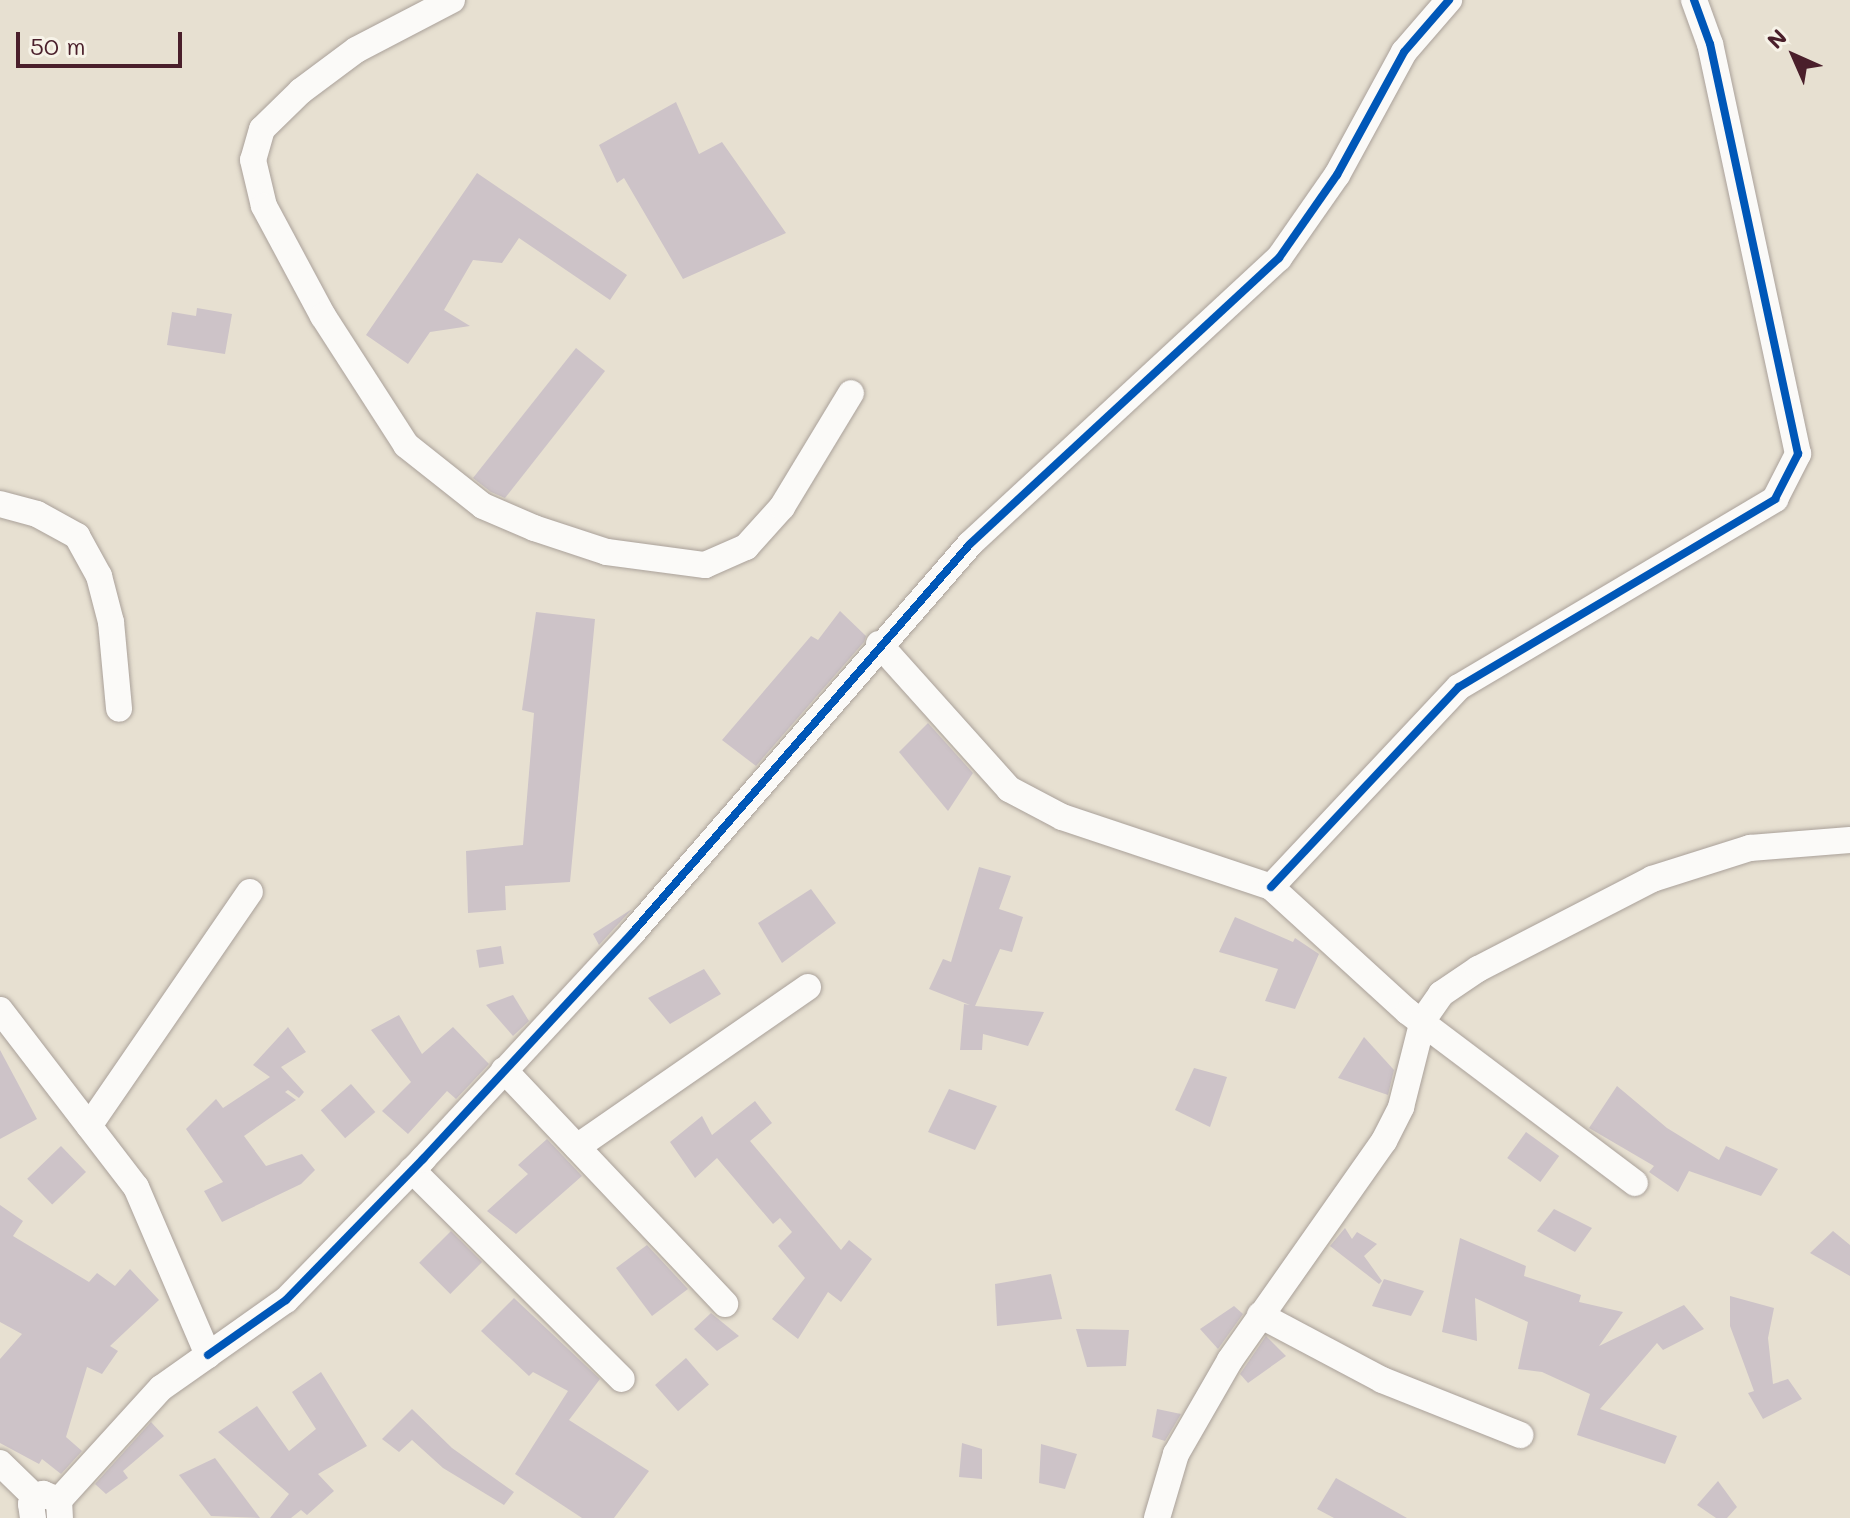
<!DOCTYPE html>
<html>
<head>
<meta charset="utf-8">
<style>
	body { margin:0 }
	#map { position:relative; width:1850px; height:1518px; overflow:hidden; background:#e7e0d1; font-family:Mali,sans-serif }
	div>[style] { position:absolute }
	.building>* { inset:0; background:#cdc3c8; transform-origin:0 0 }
	.roads { filter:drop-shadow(0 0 2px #aaa19a) drop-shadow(0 0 2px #aaa19a) }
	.minor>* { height:26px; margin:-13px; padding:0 13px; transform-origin:13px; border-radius:13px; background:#fbfaf8 }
	.cycleway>* { height:8px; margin:-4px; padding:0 4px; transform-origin:4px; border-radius:4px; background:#0057b8 }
	span { translate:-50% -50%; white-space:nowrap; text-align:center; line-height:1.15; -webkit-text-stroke:6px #f7f3e8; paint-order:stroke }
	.north { position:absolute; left:1754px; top:16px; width:80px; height:80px; -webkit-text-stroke:6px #f7f3e8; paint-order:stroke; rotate:315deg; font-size:22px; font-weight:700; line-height:32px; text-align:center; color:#4a1f2b }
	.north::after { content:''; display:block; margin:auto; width:28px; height:36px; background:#4a1f2b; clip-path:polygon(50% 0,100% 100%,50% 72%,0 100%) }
	.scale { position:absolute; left:16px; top:32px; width:166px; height:36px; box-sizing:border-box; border:4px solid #4a1f2b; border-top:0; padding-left:10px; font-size:24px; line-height:28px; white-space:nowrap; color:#4a1f2b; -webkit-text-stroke:6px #f7f3e8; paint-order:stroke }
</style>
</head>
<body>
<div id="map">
	<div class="building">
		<i style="clip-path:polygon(676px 102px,699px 154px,722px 142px,786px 233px,683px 279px,624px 178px,617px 183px,599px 145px)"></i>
		<i style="clip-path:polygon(477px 173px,627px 275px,610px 300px,519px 238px,502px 263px,473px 260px,444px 310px,470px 326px,430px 332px,408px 364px,366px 335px)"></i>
		<i style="clip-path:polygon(197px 308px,232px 314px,225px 354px,167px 345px,172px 312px,196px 316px)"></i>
		<i style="clip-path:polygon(576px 348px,605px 371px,505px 498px,491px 492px,473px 478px)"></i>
		<i style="clip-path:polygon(840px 611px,866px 636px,864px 642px,756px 766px,722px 740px,811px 636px,818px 640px)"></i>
		<i style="clip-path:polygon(536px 612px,595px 619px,570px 882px,505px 886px,506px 910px,468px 913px,466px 851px,523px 845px,534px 713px,522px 710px)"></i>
		<i style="clip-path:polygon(928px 723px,973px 773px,948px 811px,899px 752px)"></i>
		<i style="clip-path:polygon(979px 867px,1011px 876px,999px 909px,1023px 917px,1012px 952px,1000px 949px,975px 1006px,1044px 1012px,1028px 1046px,983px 1034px,982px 1050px,960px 1050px,964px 1004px,970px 1005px,929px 989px,943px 959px,951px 962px)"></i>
		<i style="clip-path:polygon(811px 889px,836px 923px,782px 963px,758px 923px)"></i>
		<i style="clip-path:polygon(632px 909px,599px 945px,593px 934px)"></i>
		<i style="clip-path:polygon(1235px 917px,1293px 942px,1295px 938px,1319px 954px,1295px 1009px,1265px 1001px,1278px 969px,1219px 952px)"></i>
		<i style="left:501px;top:946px;width:18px;height:25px;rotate:81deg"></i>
		<i style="clip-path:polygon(704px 969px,721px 994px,670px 1024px,648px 998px)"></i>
		<i style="clip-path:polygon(513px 995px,529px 1021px,513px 1036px,486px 1005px)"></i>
		<i style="clip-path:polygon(399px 1015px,422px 1054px,453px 1027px,489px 1064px,456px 1099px,447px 1091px,408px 1134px,382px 1111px,411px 1082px,371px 1030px)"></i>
		<i style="clip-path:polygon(288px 1027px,306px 1052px,281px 1067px,304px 1092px,299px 1098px,288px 1090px,285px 1092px,296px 1100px,244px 1136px,266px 1166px,302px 1154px,315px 1170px,301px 1184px,222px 1222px,204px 1191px,223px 1182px,186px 1129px,216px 1099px,223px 1108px,270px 1077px,253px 1065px)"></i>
		<i style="clip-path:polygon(1364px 1037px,1394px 1070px,1388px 1095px,1338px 1078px)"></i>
		<i style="clip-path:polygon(0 1050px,37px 1119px,0 1139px)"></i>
		<i style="clip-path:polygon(1194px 1068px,1227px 1077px,1210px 1127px,1175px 1110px)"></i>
		<i style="left:351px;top:1084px;width:37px;height:40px;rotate:49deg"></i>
		<i style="clip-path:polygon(1617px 1086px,1667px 1128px,1719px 1160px,1726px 1146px,1778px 1169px,1761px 1196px,1689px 1171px,1678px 1192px,1649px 1172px,1654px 1166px,1589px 1128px)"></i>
		<i style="clip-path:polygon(949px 1089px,997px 1106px,975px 1150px,928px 1132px)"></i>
		<i style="clip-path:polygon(755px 1101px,772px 1123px,750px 1141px,841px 1250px,849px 1240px,872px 1259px,841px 1302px,828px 1292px,798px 1339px,772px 1319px,805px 1278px,778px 1246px,792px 1232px,780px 1218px,773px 1224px,717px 1158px,695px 1178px,670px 1142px,702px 1116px,712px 1135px)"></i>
		<i style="left:1526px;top:1132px;width:41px;height:32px;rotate:36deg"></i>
		<i style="clip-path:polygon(547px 1139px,582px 1176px,516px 1234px,487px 1211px,528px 1174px,518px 1165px)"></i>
		<i style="left:61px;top:1146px;width:36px;height:47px;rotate:46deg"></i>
		<i style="clip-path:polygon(0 1205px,23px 1221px,13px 1236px,89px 1282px,97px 1273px,115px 1286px,130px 1269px,159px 1300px,110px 1346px,118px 1351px,102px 1374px,87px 1367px,66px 1437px,82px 1451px,61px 1474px,42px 1459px,39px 1464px,0 1443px,0 1359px,22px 1334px,0 1322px)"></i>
		<i style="clip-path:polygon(1554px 1209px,1592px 1228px,1575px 1252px,1537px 1231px)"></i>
		<i style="clip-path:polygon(1345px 1228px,1352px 1239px,1357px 1232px,1377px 1244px,1364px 1256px,1382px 1281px,1379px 1284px,1330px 1246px)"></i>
		<i style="left:451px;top:1231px;width:44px;height:45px;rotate:45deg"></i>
		<i style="clip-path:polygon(1833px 1231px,1850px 1245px,1850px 1276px,1810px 1253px)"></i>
		<i style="clip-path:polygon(1460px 1238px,1526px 1266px,1524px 1276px,1581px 1295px,1579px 1302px,1623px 1312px,1599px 1346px,1684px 1305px,1704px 1329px,1663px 1350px,1657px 1343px,1600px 1409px,1677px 1436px,1665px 1464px,1577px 1435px,1590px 1394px,1542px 1372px,1518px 1369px,1528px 1322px,1475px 1298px,1477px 1341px,1442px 1332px)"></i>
		<i style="clip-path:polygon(647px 1245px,688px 1289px,652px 1316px,616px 1268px)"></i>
		<i style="clip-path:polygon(1051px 1274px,1062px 1319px,997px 1326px,995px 1284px)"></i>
		<i style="clip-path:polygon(1384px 1279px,1424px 1291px,1411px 1316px,1372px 1306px)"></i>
		<i style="clip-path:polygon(1730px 1296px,1774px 1308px,1768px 1338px,1773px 1384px,1788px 1379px,1802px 1399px,1763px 1419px,1748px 1393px,1754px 1391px,1730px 1326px)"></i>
		<i style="clip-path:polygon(514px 1298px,600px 1379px,569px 1420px,649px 1471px,614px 1518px,582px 1518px,515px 1474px,568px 1391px,533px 1372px,529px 1376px,481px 1331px)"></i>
		<i style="clip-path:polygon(1234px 1306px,1243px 1314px,1218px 1349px,1200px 1329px)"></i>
		<i style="clip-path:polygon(711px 1313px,739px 1336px,717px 1351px,694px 1329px)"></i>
		<i style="clip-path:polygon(1076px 1329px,1129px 1330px,1126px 1366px,1087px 1367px)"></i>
		<i style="clip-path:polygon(1266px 1336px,1286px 1356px,1248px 1383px,1240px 1374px)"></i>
		<i style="left:686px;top:1358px;width:35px;height:41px;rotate:49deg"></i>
		<i style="clip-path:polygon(321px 1372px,367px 1446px,318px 1474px,334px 1491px,307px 1515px,301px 1510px,291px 1518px,270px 1518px,289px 1494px,218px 1432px,257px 1406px,289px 1451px,316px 1429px,292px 1392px)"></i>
		<i style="clip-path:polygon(412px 1409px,452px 1448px,514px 1492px,504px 1505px,443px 1468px,412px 1440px,399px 1452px,382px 1439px)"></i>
		<i style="clip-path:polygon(1157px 1409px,1181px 1414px,1165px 1441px,1152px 1437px)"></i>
		<i style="clip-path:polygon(151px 1422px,164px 1436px,123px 1471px,128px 1478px,106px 1494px,95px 1484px)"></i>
		<i style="clip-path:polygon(962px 1443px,982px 1449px,982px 1479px,959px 1477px)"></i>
		<i style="clip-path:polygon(1041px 1444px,1077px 1454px,1065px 1489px,1039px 1483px)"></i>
		<i style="clip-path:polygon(215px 1458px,260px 1518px,211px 1516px,179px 1475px)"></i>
		<i style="clip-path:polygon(1336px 1478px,1407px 1518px,1334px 1518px,1317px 1509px)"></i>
		<i style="clip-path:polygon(1718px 1481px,1737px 1507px,1727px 1518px,1716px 1518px,1697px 1505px)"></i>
	</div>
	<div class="roads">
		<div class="minor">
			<i style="left:452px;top:0;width:108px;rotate:152.5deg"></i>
			<i style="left:356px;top:50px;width:69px;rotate:143.3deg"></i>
			<i style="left:301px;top:91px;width:54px;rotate:135.7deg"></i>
			<i style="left:262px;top:129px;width:32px;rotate:106deg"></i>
			<i style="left:253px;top:160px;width:47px;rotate:76.6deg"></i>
			<i style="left:264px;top:206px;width:125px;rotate:61.8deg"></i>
			<i style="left:323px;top:316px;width:153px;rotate:57.2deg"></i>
			<i style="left:406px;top:445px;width:98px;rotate:38.4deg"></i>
			<i style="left:483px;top:506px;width:56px;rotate:23.3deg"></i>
			<i style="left:534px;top:528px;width:77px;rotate:18.2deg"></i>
			<i style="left:607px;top:552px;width:99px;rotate:7.6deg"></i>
			<i style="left:705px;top:565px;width:45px;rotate:-23.7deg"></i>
			<i style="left:746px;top:547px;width:54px;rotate:-48deg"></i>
			<i style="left:782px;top:507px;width:133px;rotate:-58.8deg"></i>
			<i style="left:0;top:504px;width:38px;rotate:15deg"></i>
			<i style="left:37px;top:514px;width:46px;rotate:28.8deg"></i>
			<i style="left:77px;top:536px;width:46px;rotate:61.2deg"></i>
			<i style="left:99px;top:576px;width:48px;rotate:75.4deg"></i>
			<i style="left:111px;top:622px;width:87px;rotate:84.7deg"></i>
			<i style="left:879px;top:644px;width:195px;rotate:48.1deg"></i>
			<i style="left:1009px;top:789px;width:60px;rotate:27.8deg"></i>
			<i style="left:1062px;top:817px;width:220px;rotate:18.5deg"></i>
			<i style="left:1271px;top:887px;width:185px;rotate:42.4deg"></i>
			<i style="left:1408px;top:1012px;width:284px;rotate:37deg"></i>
			<i style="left:1271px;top:887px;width:274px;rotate:-46.8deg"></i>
			<i style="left:1459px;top:687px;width:368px;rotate:-30.7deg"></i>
			<i style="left:1775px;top:499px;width:51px;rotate:-62.9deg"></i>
			<i style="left:1798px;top:454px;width:419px;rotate:-102.1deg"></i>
			<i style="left:1710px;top:44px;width:47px;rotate:-110deg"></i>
			<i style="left:0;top:1010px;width:223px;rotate:52.5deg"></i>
			<i style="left:136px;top:1187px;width:183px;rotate:66.8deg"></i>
			<i style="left:208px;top:1355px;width:57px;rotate:144.9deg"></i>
			<i style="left:161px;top:1388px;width:151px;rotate:132.3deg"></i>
			<i style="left:504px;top:1070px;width:322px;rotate:46.6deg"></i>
			<i style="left:89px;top:1126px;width:284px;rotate:-55.5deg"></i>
			<i style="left:577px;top:1147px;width:281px;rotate:-34.7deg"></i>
			<i style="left:412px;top:1170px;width:296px;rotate:44.9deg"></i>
			<i style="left:1260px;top:1315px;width:138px;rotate:28deg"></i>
			<i style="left:1382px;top:1380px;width:149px;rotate:21.7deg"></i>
			<i style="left:208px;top:1355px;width:95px;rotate:-35.2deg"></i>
			<i style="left:286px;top:1300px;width:197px;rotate:-45.8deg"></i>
			<i style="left:423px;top:1159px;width:309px;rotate:-47.2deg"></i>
			<i style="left:633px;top:932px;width:514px;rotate:-49.02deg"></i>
			<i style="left:970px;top:544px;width:421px;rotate:-42.8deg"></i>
			<i style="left:1279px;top:258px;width:101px;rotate:-55.1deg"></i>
			<i style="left:1337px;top:175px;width:140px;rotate:-61.4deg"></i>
			<i style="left:1404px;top:52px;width:69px;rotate:-49.1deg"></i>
			<i style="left:0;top:1463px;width:50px;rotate:44.2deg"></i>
			<i style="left:33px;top:1518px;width:14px;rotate:-98deg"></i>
			<i style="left:31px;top:1504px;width:16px;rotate:-40deg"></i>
			<i style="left:43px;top:1494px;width:17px;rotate:21deg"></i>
			<i style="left:59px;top:1500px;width:18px;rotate:87deg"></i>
			<i style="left:1157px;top:1518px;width:67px;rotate:-73.5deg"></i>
			<i style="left:1176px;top:1454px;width:108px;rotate:-60.1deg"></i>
			<i style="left:1230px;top:1360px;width:268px;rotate:-54.9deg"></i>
			<i style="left:1384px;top:1141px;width:38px;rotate:-63deg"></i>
			<i style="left:1401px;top:1107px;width:90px;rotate:-75.8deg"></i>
			<i style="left:1423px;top:1020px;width:32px;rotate:-55deg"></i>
			<i style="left:1441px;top:994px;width:45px;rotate:-34deg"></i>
			<i style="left:1478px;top:969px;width:196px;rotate:-27.3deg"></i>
			<i style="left:1652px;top:879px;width:103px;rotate:-17.6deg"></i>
			<i style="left:1750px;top:848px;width:100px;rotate:-4.6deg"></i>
		</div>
	</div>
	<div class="cycleway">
		<i style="left:1271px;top:887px;width:274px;rotate:-46.8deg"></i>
		<i style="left:1459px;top:687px;width:368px;rotate:-30.7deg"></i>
		<i style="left:1775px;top:499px;width:51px;rotate:-62.9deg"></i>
		<i style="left:1798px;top:454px;width:419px;rotate:-102.1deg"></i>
		<i style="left:1710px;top:44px;width:47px;rotate:-110deg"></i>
		<i style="left:208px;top:1355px;width:95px;rotate:-35.2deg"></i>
		<i style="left:286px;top:1300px;width:197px;rotate:-45.8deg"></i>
		<i style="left:423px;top:1159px;width:309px;rotate:-47.2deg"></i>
		<i style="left:633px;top:932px;width:514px;rotate:-49.02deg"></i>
		<i style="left:970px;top:544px;width:421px;rotate:-42.8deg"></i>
		<i style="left:1279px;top:258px;width:101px;rotate:-55.1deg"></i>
		<i style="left:1337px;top:175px;width:140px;rotate:-61.4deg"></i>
		<i style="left:1404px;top:52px;width:69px;rotate:-49.1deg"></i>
	</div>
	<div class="north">N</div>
	<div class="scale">50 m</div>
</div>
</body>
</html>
